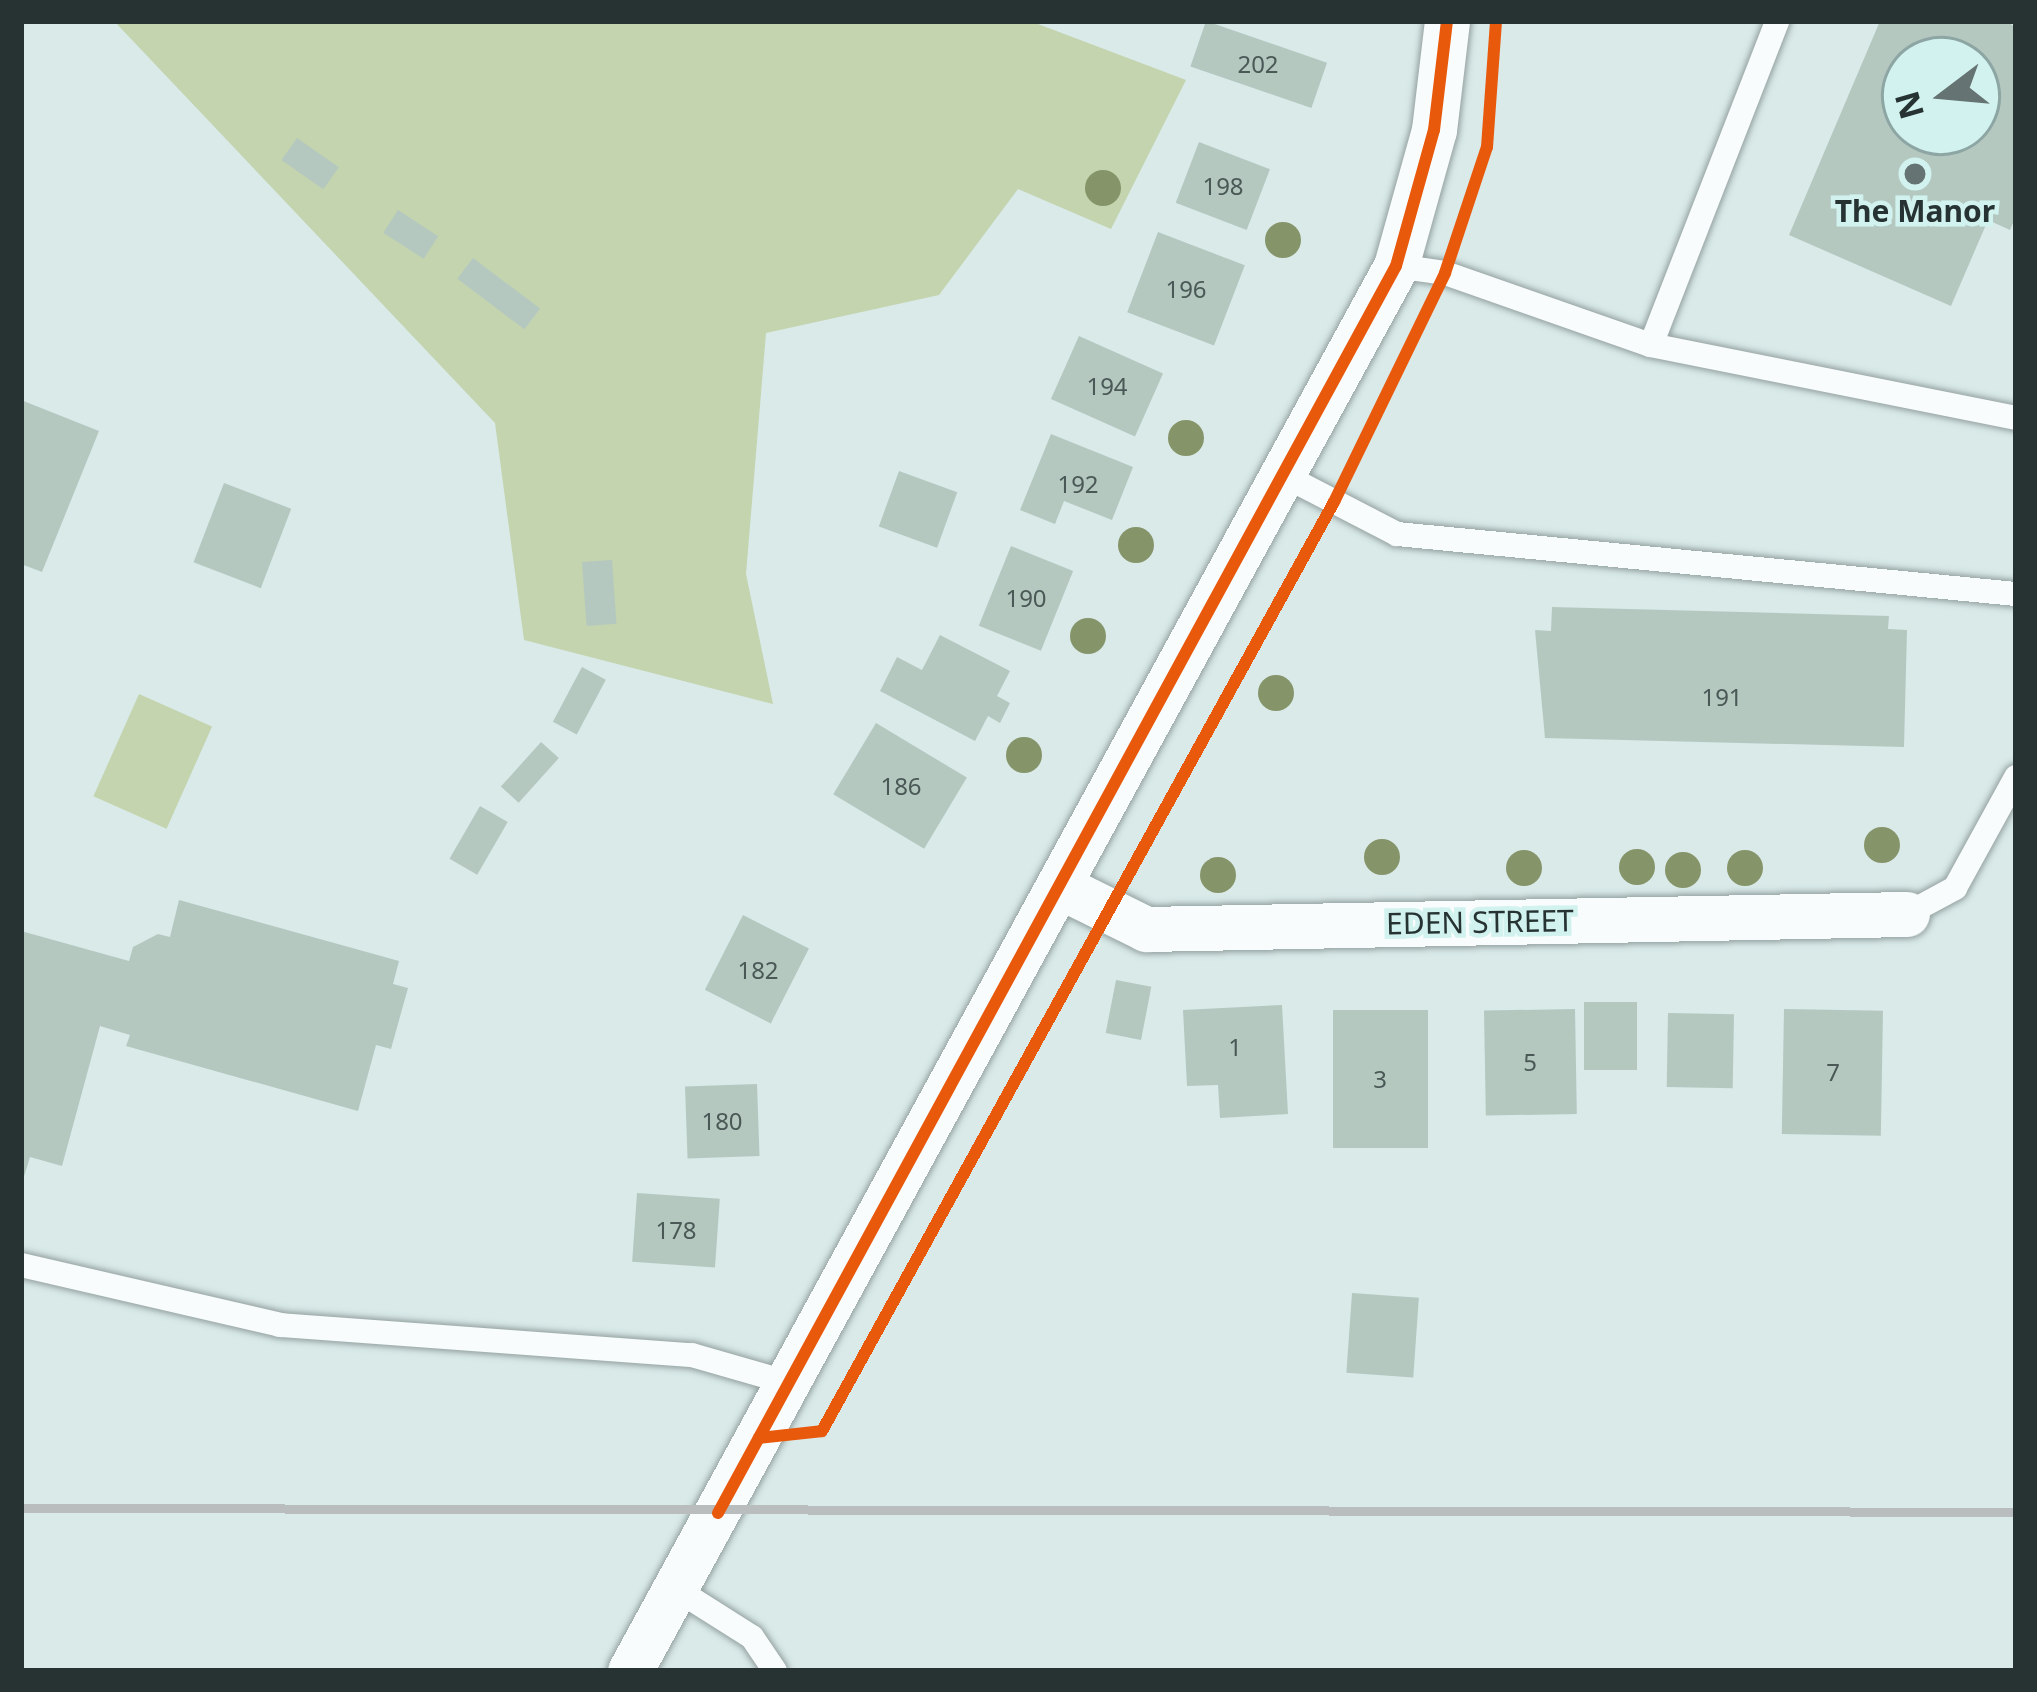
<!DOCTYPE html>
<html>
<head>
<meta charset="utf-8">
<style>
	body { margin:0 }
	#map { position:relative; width:2037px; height:1692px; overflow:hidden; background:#d9eae9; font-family:"Noto Sans",sans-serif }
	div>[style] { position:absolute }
	.green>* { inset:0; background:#c3d4af; transform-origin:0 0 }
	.building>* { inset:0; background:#b4c8c0; transform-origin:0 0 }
	.roads { filter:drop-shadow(0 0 3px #94a1a0) drop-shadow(0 0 3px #94a1a0) }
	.service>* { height:24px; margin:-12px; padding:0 12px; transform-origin:12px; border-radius:12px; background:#f9fcfc }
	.minor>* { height:45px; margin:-22.5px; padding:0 22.5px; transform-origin:22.5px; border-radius:22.5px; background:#f9fcfc }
	.rail>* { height:9px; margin:-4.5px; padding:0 4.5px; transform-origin:4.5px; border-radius:4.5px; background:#b9bdbd }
	.cycleway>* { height:12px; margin:-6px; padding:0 6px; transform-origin:6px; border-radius:6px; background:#e8590c }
	.trees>* { width:36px; height:36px; margin:-18px; border-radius:50%; background:#859469 }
	.dots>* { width:33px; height:33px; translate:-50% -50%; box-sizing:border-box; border:6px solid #d1f2ef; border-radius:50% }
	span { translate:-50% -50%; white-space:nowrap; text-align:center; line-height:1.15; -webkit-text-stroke:9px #d1f2ef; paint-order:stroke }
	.number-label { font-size:24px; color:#4a5856 }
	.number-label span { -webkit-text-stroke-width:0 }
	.poi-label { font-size:30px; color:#263332; font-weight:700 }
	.street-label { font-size:30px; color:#263332 }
	.frame { position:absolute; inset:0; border:24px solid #263332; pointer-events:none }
	.north { position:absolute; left:1881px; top:36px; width:120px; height:120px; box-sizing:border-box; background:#d1f2ef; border:3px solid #8da6a3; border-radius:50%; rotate:254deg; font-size:33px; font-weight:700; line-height:48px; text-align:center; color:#263332 }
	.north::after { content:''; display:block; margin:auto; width:42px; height:54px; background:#657372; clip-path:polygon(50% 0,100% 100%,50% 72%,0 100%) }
</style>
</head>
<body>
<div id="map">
	<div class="green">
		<i style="clip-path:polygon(114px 21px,1030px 21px,1186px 80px,1111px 229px,1018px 189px,939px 295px,766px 333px,746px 574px,773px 704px,524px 640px,495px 423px)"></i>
		<i style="left:139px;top:694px;width:80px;height:112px;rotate:24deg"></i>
	</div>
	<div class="building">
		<i style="left:1206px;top:21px;width:128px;height:48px;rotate:19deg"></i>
		<i style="clip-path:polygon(evenodd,1880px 21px,2008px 21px,2016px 29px,2016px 216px,2010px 230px,1988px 220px,1951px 306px,1789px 235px,1880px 21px,1905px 60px,1977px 60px,1977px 132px,1905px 132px,1905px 60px)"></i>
		<i style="left:297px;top:138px;width:51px;height:27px;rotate:35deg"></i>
		<i style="left:1199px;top:142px;width:76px;height:65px;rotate:21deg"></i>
		<i style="left:398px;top:210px;width:48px;height:27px;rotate:33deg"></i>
		<i style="left:1158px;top:232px;width:93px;height:86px;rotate:21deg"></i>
		<i style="left:473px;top:258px;width:84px;height:26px;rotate:37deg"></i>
		<i style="left:1079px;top:336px;width:92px;height:69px;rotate:24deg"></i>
		<i style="clip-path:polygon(21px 400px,99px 431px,42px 572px,21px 564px)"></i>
		<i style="clip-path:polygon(1051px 434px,1133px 467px,1112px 520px,1064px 501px,1055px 524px,1020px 510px)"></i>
		<i style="left:899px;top:471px;width:62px;height:59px;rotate:20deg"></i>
		<i style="left:224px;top:483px;width:72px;height:85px;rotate:21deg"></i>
		<i style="left:1011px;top:546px;width:67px;height:86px;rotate:22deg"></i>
		<i style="left:612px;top:560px;width:64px;height:30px;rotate:86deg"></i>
		<i style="clip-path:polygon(1552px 607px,1889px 616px,1888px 629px,1907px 630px,1904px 747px,1545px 738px,1535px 630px,1551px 631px)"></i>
		<i style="clip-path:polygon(940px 635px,1010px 671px,997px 696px,1010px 703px,1000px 723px,988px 716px,975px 741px,880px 691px,897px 657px,922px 670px)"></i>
		<i style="left:582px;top:667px;width:27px;height:62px;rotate:28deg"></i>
		<i style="left:876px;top:723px;width:106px;height:83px;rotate:31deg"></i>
		<i style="left:541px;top:742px;width:24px;height:60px;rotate:42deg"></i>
		<i style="left:480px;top:806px;width:32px;height:61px;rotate:30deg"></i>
		<i style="clip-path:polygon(179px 900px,399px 961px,393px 984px,408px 988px,391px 1049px,376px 1045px,358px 1111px,126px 1046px,130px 1035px,100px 1026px,62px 1166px,30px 1157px,21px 1186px,21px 931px,129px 961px,133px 947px,158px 934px,170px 937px)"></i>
		<i style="left:743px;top:915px;width:74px;height:84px;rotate:27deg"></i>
		<i style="left:1116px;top:980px;width:36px;height:54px;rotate:11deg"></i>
		<i style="left:1584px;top:1002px;width:53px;height:68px"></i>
		<i style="clip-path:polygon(1282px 1005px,1288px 1114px,1220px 1118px,1218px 1085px,1187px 1086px,1183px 1010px)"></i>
		<i style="left:1575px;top:1009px;width:105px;height:91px;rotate:89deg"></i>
		<i style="left:1784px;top:1009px;width:99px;height:125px;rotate:1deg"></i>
		<i style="left:1333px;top:1010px;width:95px;height:138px"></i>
		<i style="left:1668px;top:1013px;width:66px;height:74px;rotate:1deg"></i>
		<i style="left:757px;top:1084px;width:72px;height:72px;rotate:88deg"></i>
		<i style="left:637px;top:1193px;width:83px;height:69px;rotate:4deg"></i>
		<i style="left:1352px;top:1293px;width:67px;height:80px;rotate:4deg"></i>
	</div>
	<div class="roads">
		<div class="service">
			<i style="left:1396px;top:266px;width:49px;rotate:8.1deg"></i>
			<i style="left:1445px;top:273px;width:218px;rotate:19.3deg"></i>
			<i style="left:1651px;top:345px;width:372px;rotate:11.3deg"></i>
			<i style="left:1651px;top:345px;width:348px;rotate:-68.7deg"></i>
			<i style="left:1285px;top:476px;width:126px;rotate:27.4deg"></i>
			<i style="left:1397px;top:534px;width:622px;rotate:5.54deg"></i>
			<i style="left:1907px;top:914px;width:55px;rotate:-28.4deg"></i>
			<i style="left:1955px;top:888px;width:127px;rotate:-61.2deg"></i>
			<i style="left:21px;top:1265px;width:266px;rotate:13deg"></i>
			<i style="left:280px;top:1325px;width:413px;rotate:4.2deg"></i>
			<i style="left:692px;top:1355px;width:101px;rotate:16.1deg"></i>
			<i style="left:676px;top:1589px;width:90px;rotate:32.3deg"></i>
			<i style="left:752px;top:1637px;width:41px;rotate:55.9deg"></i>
		</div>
		<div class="minor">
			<i style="left:1063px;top:888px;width:93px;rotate:26.3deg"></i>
			<i style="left:1146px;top:929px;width:761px;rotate:-1.13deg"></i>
			<i style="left:630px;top:1671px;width:1600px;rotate:-61.4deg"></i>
			<i style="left:1396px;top:266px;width:141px;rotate:-74.4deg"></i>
			<i style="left:1434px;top:130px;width:110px;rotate:-83.2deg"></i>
		</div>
	</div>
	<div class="rail">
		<i style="left:21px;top:1508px;width:1995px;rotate:0.11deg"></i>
	</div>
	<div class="cycleway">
		<i style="left:759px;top:1438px;width:63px;rotate:-6.3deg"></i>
		<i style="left:822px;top:1431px;width:1061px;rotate:-61.14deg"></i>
		<i style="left:1334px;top:502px;width:254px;rotate:-64.1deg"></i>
		<i style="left:1445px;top:273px;width:133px;rotate:-71.6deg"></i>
		<i style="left:1487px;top:147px;width:126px;rotate:-85.9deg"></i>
		<i style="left:718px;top:1513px;width:1419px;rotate:-61.47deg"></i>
		<i style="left:1396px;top:266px;width:141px;rotate:-74.4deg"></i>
		<i style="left:1434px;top:130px;width:110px;rotate:-83.2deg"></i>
	</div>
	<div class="trees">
		<i style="left:1103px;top:188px"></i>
		<i style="left:1283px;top:240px"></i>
		<i style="left:1186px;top:438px"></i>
		<i style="left:1136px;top:545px"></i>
		<i style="left:1088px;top:636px"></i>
		<i style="left:1276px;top:693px"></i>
		<i style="left:1024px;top:755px"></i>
		<i style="left:1882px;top:845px"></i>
		<i style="left:1382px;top:857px"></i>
		<i style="left:1637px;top:867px"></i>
		<i style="left:1524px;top:868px"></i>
		<i style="left:1745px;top:868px"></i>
		<i style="left:1683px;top:870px"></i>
		<i style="left:1218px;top:875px"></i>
	</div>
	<div class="dots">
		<i style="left:1915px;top:174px;background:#657372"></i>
	</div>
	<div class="number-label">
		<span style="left:1258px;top:64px">202</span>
		<span style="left:1223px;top:186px">198</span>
		<span style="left:1186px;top:289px">196</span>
		<span style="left:1107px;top:386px">194</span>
		<span style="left:1078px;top:484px">192</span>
		<span style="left:1026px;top:598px">190</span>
		<span style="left:1722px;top:697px">191</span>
		<span style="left:901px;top:786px">186</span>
		<span style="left:758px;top:970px">182</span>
		<span style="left:1235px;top:1047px">1</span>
		<span style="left:1530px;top:1062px">5</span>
		<span style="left:1833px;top:1072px">7</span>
		<span style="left:1380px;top:1079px">3</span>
		<span style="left:722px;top:1121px">180</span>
		<span style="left:676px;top:1230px">178</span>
	</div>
	<div class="poi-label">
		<span style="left:1915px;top:211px">The Manor</span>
	</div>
	<div class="street-label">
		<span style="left:1480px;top:922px;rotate:-1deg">EDEN STREET</span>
	</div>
	<div class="frame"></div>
	<div class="north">N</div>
</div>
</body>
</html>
